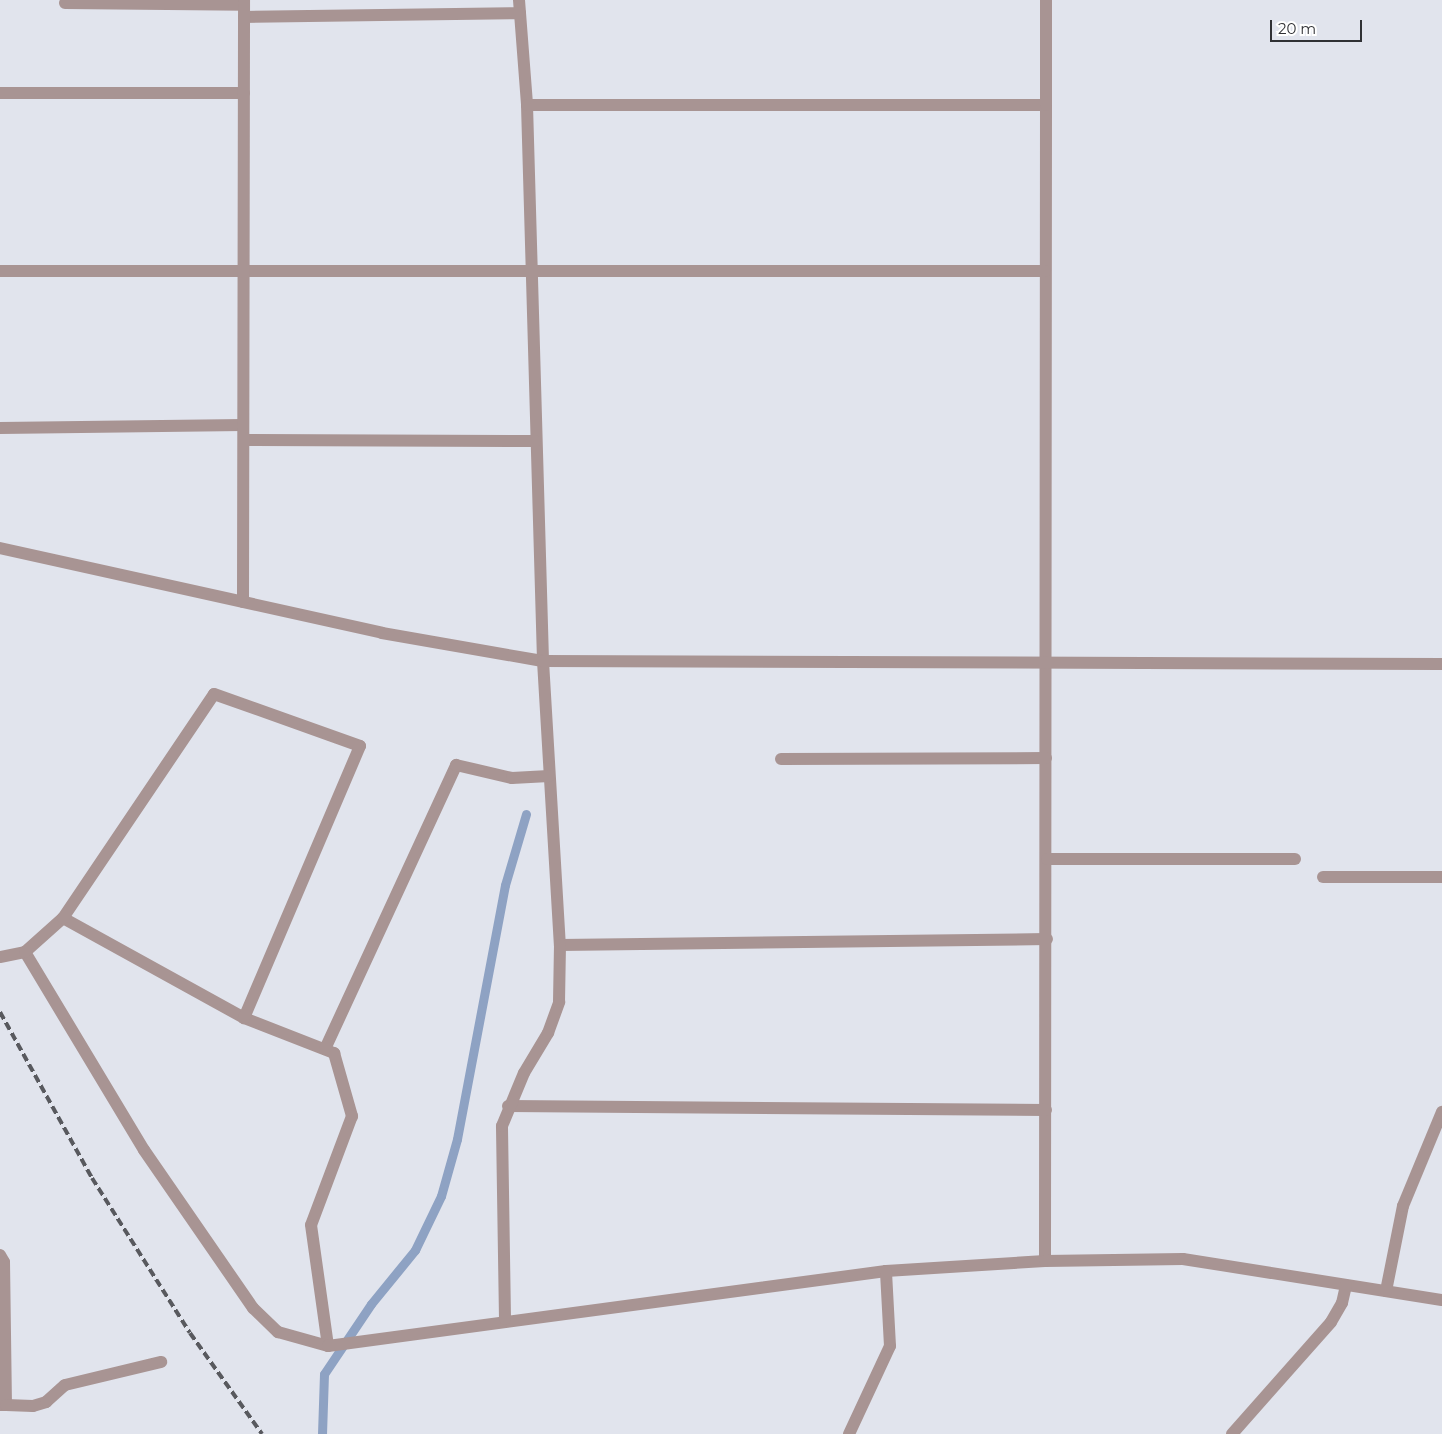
<!DOCTYPE html>
<html>
<head>
<meta charset="utf-8">
<style>
	body { margin:0 }
	#map { position:relative; width:1442px; height:1434px; overflow:hidden; background:#e1e4ed; font-family:Montserrat,sans-serif }
	div>[style] { position:absolute }
	.stream>* { height:9px; margin:-4.5px; padding:0 4.5px; transform-origin:4.5px; border-radius:4.5px; background:#8ea2c3 }
	.street>* { height:12px; margin:-6px; padding:0 6px; transform-origin:6px; border-radius:6px; background:#a89493 }
	.rail>* { height:4px; margin-top:-2px; transform-origin:0; background:repeating-linear-gradient(90deg,#58595e 0 8px,transparent 0 12px) }
	span { translate:-50% -50%; white-space:nowrap; text-align:center; line-height:1.15; -webkit-text-stroke:4px #fff; paint-order:stroke }
	.scale { position:absolute; left:1270px; top:20px; width:92px; height:22px; box-sizing:border-box; border:2px solid #303135; border-top:0; padding-left:6px; font-size:15px; line-height:18px; white-space:nowrap; color:#303135; -webkit-text-stroke:4px #fff; paint-order:stroke }
</style>
</head>
<body>
<div id="map">
	<div class="stream">
		<i style="left:322px;top:1434px;width:60px;rotate:-88.1deg"></i>
		<i style="left:324px;top:1374px;width:84px;rotate:-56.1deg"></i>
		<i style="left:371px;top:1304px;width:70px;rotate:-50.8deg"></i>
		<i style="left:415px;top:1250px;width:60px;rotate:-64.3deg"></i>
		<i style="left:441px;top:1196px;width:59px;rotate:-74.3deg"></i>
		<i style="left:457px;top:1139px;width:258px;rotate:-79.3deg"></i>
		<i style="left:505px;top:885px;width:74px;rotate:-73.5deg"></i>
	</div>
	<div class="street">
		<i style="left:519px;top:0;width:105px;rotate:85.6deg"></i>
		<i style="left:527px;top:105px;width:556px;rotate:88.35deg"></i>
		<i style="left:543px;top:661px;width:285px;rotate:86.6deg"></i>
		<i style="left:560px;top:945px;width:487px;rotate:-0.7deg"></i>
		<i style="left:65px;top:3px;width:179px;rotate:0.6deg"></i>
		<i style="left:244px;top:17px;width:276px;rotate:-0.8deg"></i>
		<i style="left:0;top:93px;width:244px"></i>
		<i style="left:527px;top:105px;width:519px"></i>
		<i style="left:1046px;top:105px;width:1156px;rotate:90.05deg"></i>
		<i style="left:1046px;top:105px;width:105px;rotate:-90deg"></i>
		<i style="left:0;top:271px;width:1045px"></i>
		<i style="left:0;top:428px;width:243px;rotate:-0.7deg"></i>
		<i style="left:244px;top:440px;width:291px;rotate:0.2deg"></i>
		<i style="left:0;top:548px;width:391px;rotate:12.5deg"></i>
		<i style="left:382px;top:633px;width:163px;rotate:9.9deg"></i>
		<i style="left:543px;top:661px;width:899px;rotate:0.19deg"></i>
		<i style="left:243px;top:602px;width:602px;rotate:-89.9deg"></i>
		<i style="left:781px;top:759px;width:265px;rotate:-0.2deg"></i>
		<i style="left:1047px;top:859px;width:248px"></i>
		<i style="left:1323px;top:877px;width:119px"></i>
		<i style="left:63px;top:918px;width:207px;rotate:28.9deg"></i>
		<i style="left:244px;top:1018px;width:97px;rotate:21.3deg"></i>
		<i style="left:334px;top:1053px;width:66px;rotate:74.1deg"></i>
		<i style="left:352px;top:1116px;width:116px;rotate:110.6deg"></i>
		<i style="left:311px;top:1225px;width:122px;rotate:82deg"></i>
		<i style="left:25px;top:952px;width:231px;rotate:59deg"></i>
		<i style="left:144px;top:1150px;width:192px;rotate:55.4deg"></i>
		<i style="left:253px;top:1308px;width:35px;rotate:44deg"></i>
		<i style="left:278px;top:1332px;width:52px;rotate:15.6deg"></i>
		<i style="left:328px;top:1346px;width:563px;rotate:-7.66deg"></i>
		<i style="left:886px;top:1271px;width:159px;rotate:-3.6deg"></i>
		<i style="left:1045px;top:1261px;width:138px;rotate:-0.8deg"></i>
		<i style="left:1183px;top:1259px;width:262px;rotate:9deg"></i>
		<i style="left:0;top:957px;width:25px;rotate:-11deg"></i>
		<i style="left:25px;top:952px;width:51px;rotate:-41.8deg"></i>
		<i style="left:63px;top:918px;width:270px;rotate:-56deg"></i>
		<i style="left:214px;top:694px;width:155px;rotate:19.6deg"></i>
		<i style="left:360px;top:746px;width:296px;rotate:113.1deg"></i>
		<i style="left:325px;top:1049px;width:313px;rotate:-65.2deg"></i>
		<i style="left:456px;top:765px;width:57px;rotate:13.1deg"></i>
		<i style="left:512px;top:778px;width:37px;rotate:-3deg"></i>
		<i style="left:508px;top:1106px;width:538px;rotate:0.43deg"></i>
		<i style="left:0;top:1255px;width:8px;rotate:60deg"></i>
		<i style="left:4px;top:1262px;width:143px;rotate:89.2deg"></i>
		<i style="left:6px;top:1405px;width:6px;rotate:180deg"></i>
		<i style="left:1386px;top:1291px;width:87px;rotate:-78.7deg"></i>
		<i style="left:1403px;top:1206px;width:102px;rotate:-67.5deg"></i>
		<i style="left:505px;top:1319px;width:193px;rotate:-90.9deg"></i>
		<i style="left:502px;top:1126px;width:57px;rotate:-67.5deg"></i>
		<i style="left:524px;top:1073px;width:47px;rotate:-59deg"></i>
		<i style="left:548px;top:1033px;width:33px;rotate:-70deg"></i>
		<i style="left:559px;top:1002px;width:57px;rotate:-89deg"></i>
		<i style="left:6px;top:1405px;width:27px;rotate:2deg"></i>
		<i style="left:33px;top:1406px;width:14px;rotate:-17deg"></i>
		<i style="left:46px;top:1402px;width:25px;rotate:-42deg"></i>
		<i style="left:65px;top:1385px;width:99px;rotate:-13.5deg"></i>
		<i style="left:849px;top:1434px;width:97px;rotate:-65deg"></i>
		<i style="left:890px;top:1346px;width:75px;rotate:-93.1deg"></i>
		<i style="left:1232px;top:1434px;width:149px;rotate:-48.5deg"></i>
		<i style="left:1331px;top:1322px;width:22px;rotate:-60deg"></i>
		<i style="left:1342px;top:1303px;width:18px;rotate:-77deg"></i>
	</div>
	<div class="rail">
		<i style="left:0;top:1012px;width:190px;rotate:61deg"></i>
		<i style="left:92px;top:1178px;width:183px;rotate:57.7deg"></i>
		<i style="left:190px;top:1333px;width:124px;rotate:54.5deg"></i>
	</div>
	<div class="scale">20 m</div>
</div>
</body>
</html>
